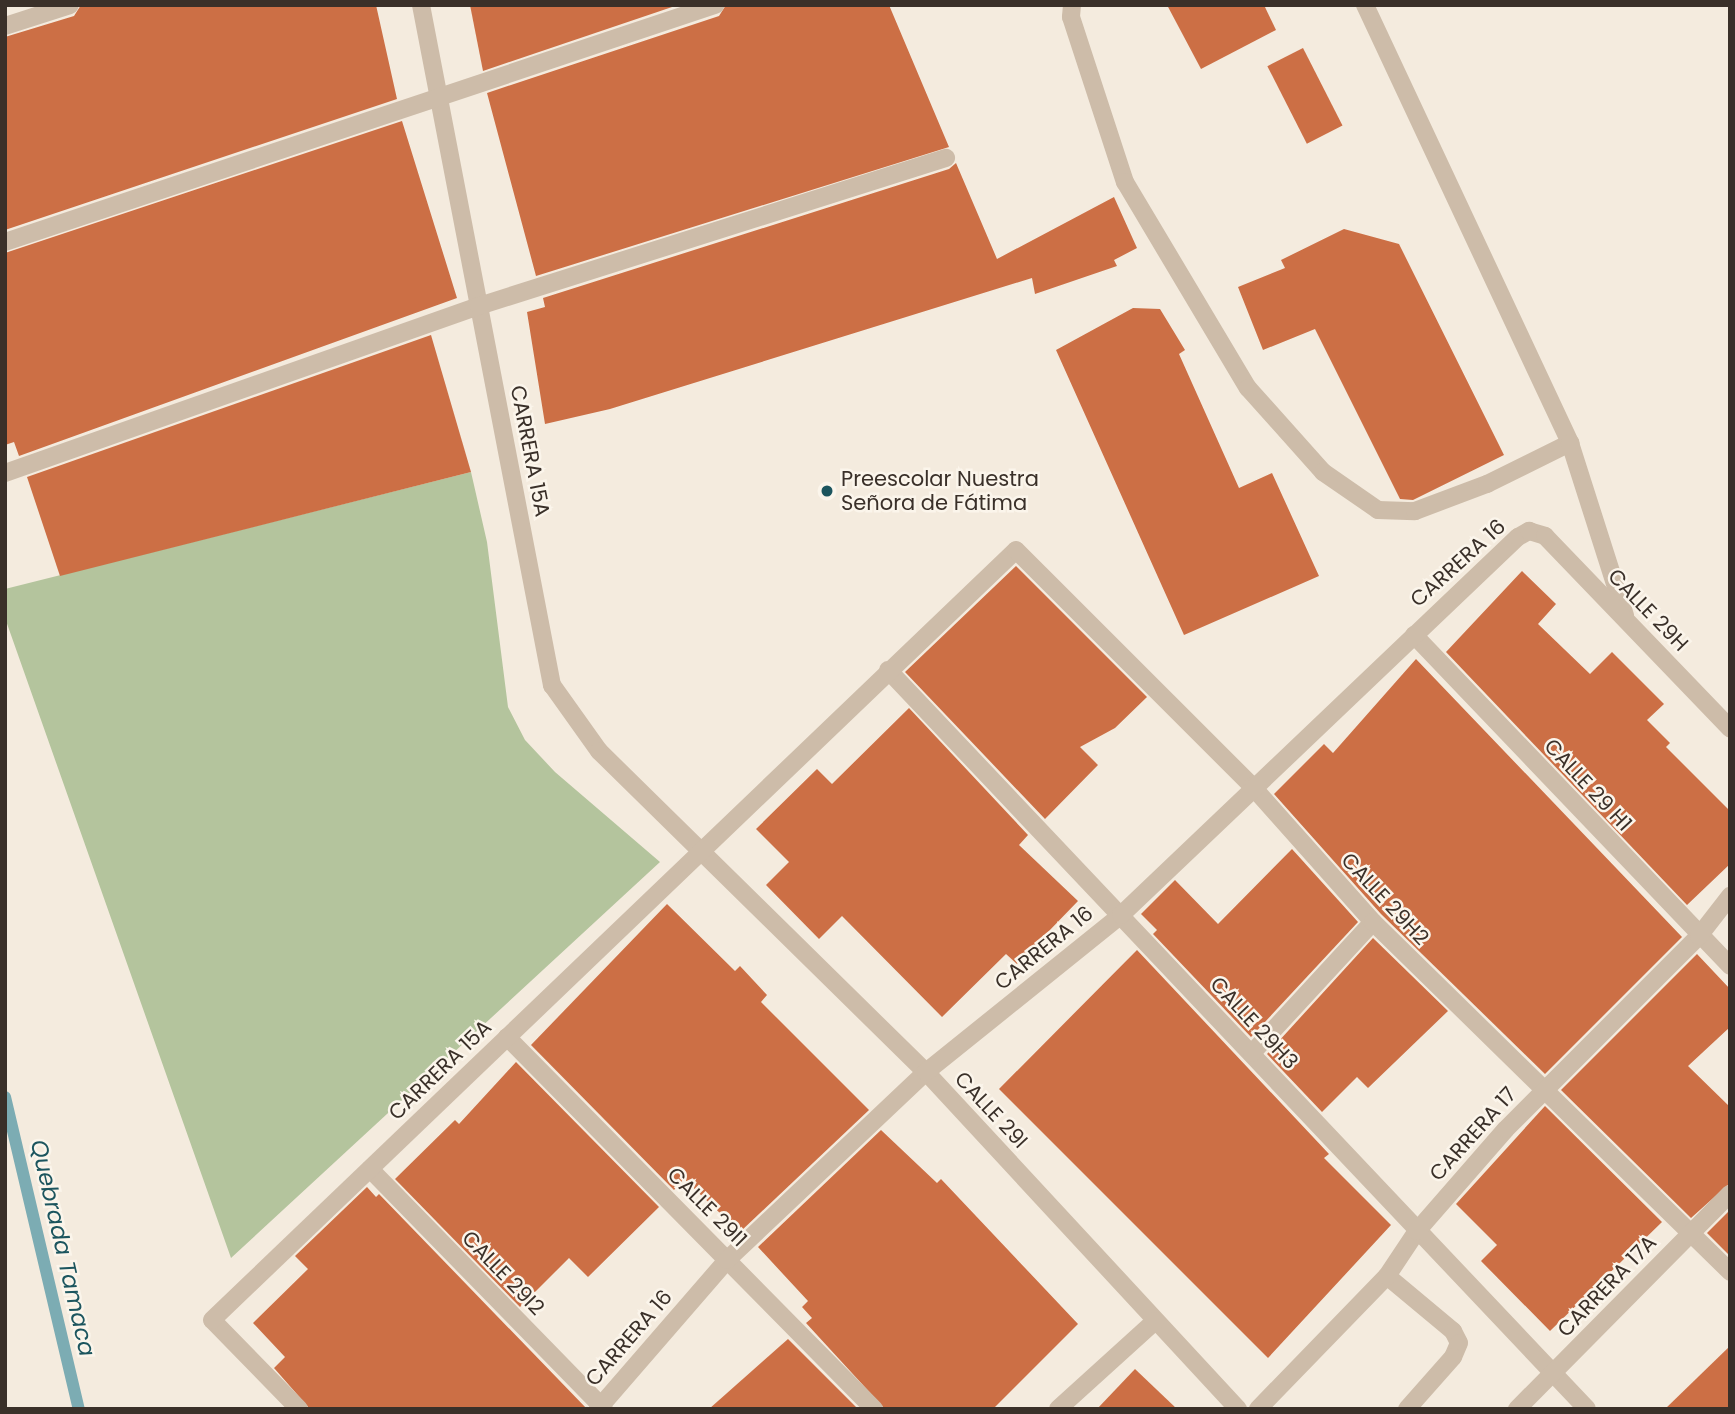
<!DOCTYPE html>
<html>
<head>
<meta charset="utf-8">
<style>
	body { margin:0 }
	#map { position:relative; width:1735px; height:1414px; overflow:hidden; background:#f4ebde; font-family:Poppins,sans-serif }
	div>[style] { position:absolute }
	.green>* { inset:0; background:#b4c49d }
	.stream>* { height:12px; margin:-6px; padding:0 6px; transform-origin:6px; border-radius:6px; background:#7cacb3 }
	.building>* { inset:0; background:#cc6f45; transform-origin:0 0 }
	.minor>* { height:18px; margin:-9px; padding:0 9px; transform-origin:9px; border-radius:9px; background:#cdbca9 }
	.dots>* { width:19px; height:19px; translate:-50% -50%; box-sizing:border-box; border:4px solid #fbf5eb; border-radius:50% }
	span { translate:-50% -50%; white-space:nowrap; text-align:center; line-height:1.15; -webkit-text-stroke:5px #fbf5eb; paint-order:stroke }
	.street-label { font-size:21px; color:#3a3029 }
	.poi-label { font-size:21px; color:#3a3029 }
	.left { translate:0 -50%; text-align:left }
	.water-label { font-size:23px; color:#1c555e; font-style:italic }
	.frame { position:absolute; inset:0; border:7px solid #3a3029; pointer-events:none }
</style>
</head>
<body>
<div id="map">
	<div class="green">
		<i style="clip-path:polygon(471px 472px,487px 542px,508px 707px,525px 740px,555px 772px,660px 862px,231px 1258px,5px 618px,5px 589px)"></i>
	</div>
	<div class="stream">
		<i style="left:5px;top:1097px;width:321px;rotate:76.7deg"></i>
	</div>
	<div class="building">
		<i style="clip-path:polygon(81px 5px,376px 5px,397px 99px,5px 230px,5px 37px,74px 16px)"></i>
		<i style="clip-path:polygon(470px 5px,678px 5px,483px 71px)"></i>
		<i style="clip-path:polygon(726px 5px,889px 5px,949px 147px,536px 276px,487px 93px,719px 16px)"></i>
		<i style="clip-path:polygon(1167px 5px,1264px 5px,1276px 30px,1201px 69px)"></i>
		<i style="left:1303px;top:48px;width:87px;height:40px;rotate:63deg"></i>
		<i style="clip-path:polygon(402px 121px,457px 298px,19px 456px,14px 442px,5px 445px,5px 253px)"></i>
		<i style="clip-path:polygon(956px 163px,997px 259px,1114px 197px,1137px 248px,1114px 260px,1117px 266px,1035px 294px,1032px 278px,610px 409px,545px 424px,527px 312px,545px 307px,543px 298px,949px 169px)"></i>
		<i style="clip-path:polygon(1344px 229px,1399px 244px,1504px 455px,1413px 500px,1400px 499px,1315px 329px,1263px 350px,1238px 287px,1285px 268px,1281px 260px)"></i>
		<i style="clip-path:polygon(1133px 308px,1160px 309px,1185px 350px,1179px 354px,1239px 488px,1272px 473px,1319px 576px,1184px 635px,1056px 350px)"></i>
		<i style="clip-path:polygon(431px 335px,471px 472px,60px 576px,27px 477px)"></i>
		<i style="clip-path:polygon(1016px 566px,1147px 697px,1115px 728px,1080px 747px,1098px 765px,1045px 819px,905px 672px)"></i>
		<i style="clip-path:polygon(1522px 571px,1556px 604px,1538px 624px,1590px 674px,1612px 652px,1664px 704px,1647px 720px,1670px 743px,1666px 747px,1730px 811px,1730px 864px,1687px 905px,1446px 652px)"></i>
		<i style="clip-path:polygon(1416px 659px,1682px 937px,1545px 1074px,1381px 914px,1274px 794px,1324px 744px,1333px 753px)"></i>
		<i style="clip-path:polygon(909px 708px,1028px 835px,1019px 845px,1078px 901px,1017px 964px,1006px 954px,942px 1017px,842px 916px,819px 939px,766px 885px,789px 862px,756px 829px,817px 769px,832px 784px)"></i>
		<i style="clip-path:polygon(1292px 849px,1358px 922px,1251px 1037px,1153px 934px,1157px 930px,1141px 914px,1175px 880px,1218px 924px)"></i>
		<i style="clip-path:polygon(667px 904px,735px 971px,740px 966px,767px 995px,761px 1002px,869px 1110px,740px 1232px,684px 1179px,674px 1190px,531px 1045px)"></i>
		<i style="clip-path:polygon(1373px 938px,1448px 1011px,1368px 1088px,1357px 1077px,1322px 1112px,1267px 1054px)"></i>
		<i style="clip-path:polygon(1137px 950px,1329px 1154px,1324px 1158px,1391px 1225px,1268px 1358px,999px 1089px)"></i>
		<i style="clip-path:polygon(1697px 954px,1730px 989px,1730px 1027px,1688px 1066px,1730px 1107px,1730px 1183px,1691px 1218px,1561px 1090px)"></i>
		<i style="clip-path:polygon(516px 1062px,659px 1207px,588px 1277px,569px 1258px,520px 1307px,395px 1179px,455px 1120px,459px 1124px)"></i>
		<i style="clip-path:polygon(1545px 1106px,1662px 1222px,1550px 1331px,1481px 1261px,1497px 1245px,1456px 1204px)"></i>
		<i style="clip-path:polygon(881px 1130px,937px 1183px,941px 1179px,1078px 1324px,993px 1409px,885px 1409px,806px 1323px,812px 1318px,802px 1307px,808px 1301px,758px 1247px)"></i>
		<i style="clip-path:polygon(367px 1187px,376px 1197px,379px 1194px,587px 1409px,310px 1409px,274px 1368px,285px 1357px,253px 1323px,308px 1269px,295px 1256px)"></i>
		<i style="clip-path:polygon(1730px 1210px,1730px 1256px,1707px 1233px)"></i>
		<i style="clip-path:polygon(788px 1339px,858px 1409px,709px 1409px)"></i>
		<i style="clip-path:polygon(1730px 1346px,1730px 1409px,1665px 1409px)"></i>
		<i style="clip-path:polygon(1135px 1369px,1177px 1409px,1097px 1409px)"></i>
	</div>
	<div class="minor">
		<i style="left:421px;top:5px;width:693px;rotate:79.1deg"></i>
		<i style="left:552px;top:685px;width:81px;rotate:54.5deg"></i>
		<i style="left:599px;top:751px;width:458px;rotate:44.5deg"></i>
		<i style="left:926px;top:1072px;width:459px;rotate:47.2deg"></i>
		<i style="left:1072px;top:5px;width:12px;rotate:95deg"></i>
		<i style="left:1071px;top:17px;width:174px;rotate:71.9deg"></i>
		<i style="left:1125px;top:182px;width:240px;rotate:59.2deg"></i>
		<i style="left:1248px;top:388px;width:113px;rotate:48.2deg"></i>
		<i style="left:1323px;top:472px;width:67px;rotate:34.6deg"></i>
		<i style="left:1378px;top:510px;width:37px;rotate:2deg"></i>
		<i style="left:1415px;top:511px;width:77px;rotate:-20.6deg"></i>
		<i style="left:1487px;top:484px;width:93px;rotate:-26.3deg"></i>
		<i style="left:1365px;top:5px;width:484px;rotate:64.9deg"></i>
		<i style="left:1570px;top:443px;width:181px;rotate:72.3deg"></i>
		<i style="left:5px;top:26px;width:68px;rotate:-17.9deg"></i>
		<i style="left:5px;top:242px;width:749px;rotate:-18.46deg"></i>
		<i style="left:5px;top:473px;width:503px;rotate:-19.41deg"></i>
		<i style="left:479px;top:306px;width:490px;rotate:-17.6deg"></i>
		<i style="left:1414px;top:635px;width:458px;rotate:46.3deg"></i>
		<i style="left:888px;top:670px;width:1017px;rotate:46.59deg"></i>
		<i style="left:507px;top:1037px;width:523px;rotate:45.39deg"></i>
		<i style="left:1252px;top:1053px;width:178px;rotate:-47.3deg"></i>
		<i style="left:370px;top:1169px;width:335px;rotate:45.7deg"></i>
		<i style="left:1387px;top:1276px;width:86px;rotate:39.8deg"></i>
		<i style="left:1453px;top:1331px;width:13px;rotate:63deg"></i>
		<i style="left:1459px;top:1343px;width:15px;rotate:113deg"></i>
		<i style="left:1453px;top:1357px;width:69px;rotate:131.5deg"></i>
		<i style="left:299px;top:1409px;width:124px;rotate:-134.3deg"></i>
		<i style="left:212px;top:1320px;width:1113px;rotate:-43.76deg"></i>
		<i style="left:1016px;top:550px;width:334px;rotate:45deg"></i>
		<i style="left:1252px;top:786px;width:182px;rotate:48.3deg"></i>
		<i style="left:1373px;top:922px;width:500px;rotate:44.4deg"></i>
		<i style="left:598px;top:1409px;width:197px;rotate:-49.1deg"></i>
		<i style="left:727px;top:1260px;width:274px;rotate:-43.4deg"></i>
		<i style="left:926px;top:1072px;width:250px;rotate:-38.8deg"></i>
		<i style="left:1121px;top:915px;width:548px;rotate:-43.6deg"></i>
		<i style="left:1518px;top:537px;width:13px;rotate:-29deg"></i>
		<i style="left:1529px;top:531px;width:17px;rotate:17deg"></i>
		<i style="left:1545px;top:536px;width:267px;rotate:46.1deg"></i>
		<i style="left:1058px;top:1409px;width:131px;rotate:-42.2deg"></i>
		<i style="left:1258px;top:1409px;width:185px;rotate:-45.9deg"></i>
		<i style="left:1387px;top:1276px;width:54px;rotate:-56.3deg"></i>
		<i style="left:1417px;top:1231px;width:135px;rotate:-48.9deg"></i>
		<i style="left:1506px;top:1129px;width:273px;rotate:-45deg"></i>
		<i style="left:1699px;top:936px;width:51px;rotate:-52.2deg"></i>
		<i style="left:1517px;top:1409px;width:303px;rotate:-45.3deg"></i>
	</div>
	<div class="dots">
		<i style="left:827px;top:491px;background:#1c555e"></i>
	</div>
	<div class="street-label">
		<span style="left:530px;top:451px;rotate:79deg">CARRERA 15A</span>
		<span style="left:1458px;top:563px;rotate:-42deg">CARRERA 16</span>
		<span style="left:1648px;top:610px;rotate:46deg">CALLE 29H</span>
		<span style="left:1588px;top:785px;rotate:47deg">CALLE 29 H1</span>
		<span style="left:1385px;top:899px;rotate:47deg">CALLE 29H2</span>
		<span style="left:1044px;top:948px;rotate:-39deg">CARRERA 16</span>
		<span style="left:1254px;top:1023px;rotate:47deg">CALLE 29H3</span>
		<span style="left:440px;top:1070px;rotate:-44deg">CARRERA 15A</span>
		<span style="left:991px;top:1110px;rotate:47deg">CALLE 29I</span>
		<span style="left:1473px;top:1134px;rotate:-48deg">CARRERA 17</span>
		<span style="left:707px;top:1207px;rotate:45deg">CALLE 29I1</span>
		<span style="left:503px;top:1273px;rotate:46deg">CALLE 29I2</span>
		<span style="left:1607px;top:1286px;rotate:-46deg">CARRERA 17A</span>
		<span style="left:629px;top:1338px;rotate:-49deg">CARRERA 16</span>
	</div>
	<div class="poi-label">
		<span class="left" style="left:841px;top:491px">Preescolar Nuestra<br>Señora de Fátima</span>
	</div>
	<div class="water-label">
		<span style="left:63px;top:1248px;rotate:77deg">Quebrada Tamaca</span>
	</div>
	<div class="frame"></div>
</div>
</body>
</html>
